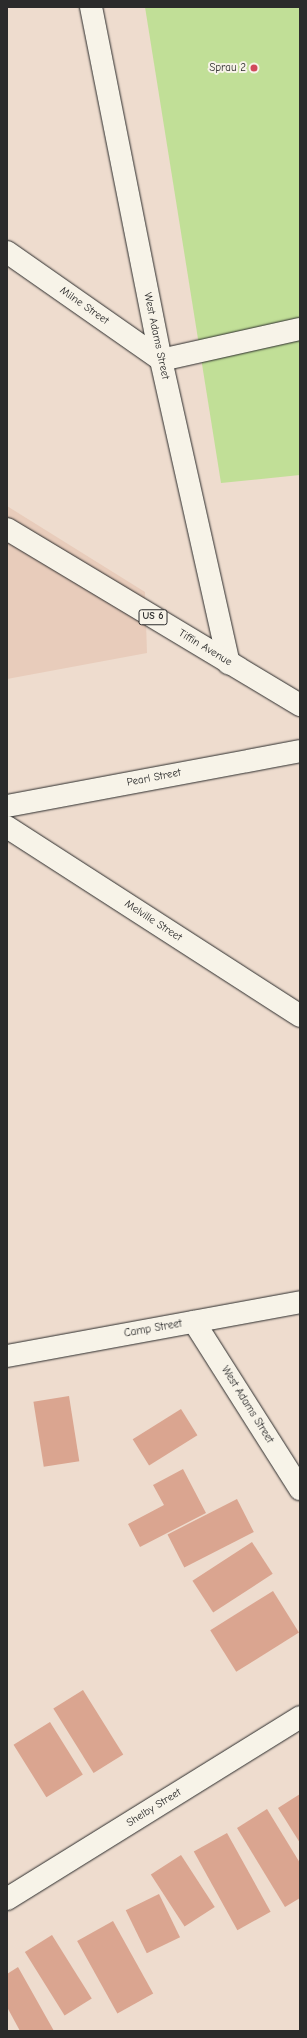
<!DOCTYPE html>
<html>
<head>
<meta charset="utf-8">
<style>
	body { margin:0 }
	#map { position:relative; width:307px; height:2038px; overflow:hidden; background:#eedcce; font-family:"Comic Neue",sans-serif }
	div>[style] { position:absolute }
	.built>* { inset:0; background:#e8ccbb }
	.green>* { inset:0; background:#c1df97 }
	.building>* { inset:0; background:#daa590; transform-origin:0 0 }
	.roads { filter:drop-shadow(0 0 1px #2b2b2b) drop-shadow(0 0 1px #2b2b2b) }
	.minor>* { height:22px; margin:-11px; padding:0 11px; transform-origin:11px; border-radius:11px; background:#f7f3e8 }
	.major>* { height:22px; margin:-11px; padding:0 11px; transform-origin:11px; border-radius:11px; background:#f7f3e8 }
	.dots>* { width:11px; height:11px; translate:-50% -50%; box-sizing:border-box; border:2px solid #f7f3e8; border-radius:50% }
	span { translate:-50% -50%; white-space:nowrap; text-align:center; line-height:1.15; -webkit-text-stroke:4px #f7f3e8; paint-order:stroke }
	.shield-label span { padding:1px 3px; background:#f7f3e8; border:1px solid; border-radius:3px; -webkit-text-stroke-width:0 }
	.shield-label { font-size:10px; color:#2b2b2b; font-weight:700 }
	.poi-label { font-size:11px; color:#2b2b2b }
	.right { translate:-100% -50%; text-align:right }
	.street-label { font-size:11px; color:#2b2b2b }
	.frame { position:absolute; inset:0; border:8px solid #2b2b2b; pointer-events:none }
</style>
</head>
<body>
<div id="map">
	<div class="built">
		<i style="clip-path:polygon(7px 506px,145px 592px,147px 653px,7px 679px)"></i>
	</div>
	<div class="green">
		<i style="clip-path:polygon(145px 7px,300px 7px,300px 475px,221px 483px)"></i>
	</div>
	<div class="building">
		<i style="left:69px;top:1396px;width:66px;height:36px;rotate:81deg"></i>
		<i style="left:181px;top:1409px;width:31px;height:57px;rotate:58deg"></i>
		<i style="clip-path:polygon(183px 1469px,206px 1513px,140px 1547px,128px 1524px,164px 1505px,153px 1485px)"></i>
		<i style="left:237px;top:1499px;width:37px;height:78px;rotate:63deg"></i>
		<i style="left:252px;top:1542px;width:38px;height:71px;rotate:57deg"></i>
		<i style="left:273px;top:1591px;width:49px;height:74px;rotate:58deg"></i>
		<i style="left:83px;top:1690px;width:76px;height:35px;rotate:58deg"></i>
		<i style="left:50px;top:1722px;width:62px;height:43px;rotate:58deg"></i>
		<i style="clip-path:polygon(300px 1794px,300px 1843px,278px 1808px)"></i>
		<i style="clip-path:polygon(267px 1809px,300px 1863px,300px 1898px,285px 1907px,237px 1828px)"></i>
		<i style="left:227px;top:1833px;width:90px;height:38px;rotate:61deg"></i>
		<i style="left:181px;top:1855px;width:62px;height:36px;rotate:57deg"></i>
		<i style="left:159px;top:1894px;width:48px;height:37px;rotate:64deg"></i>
		<i style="left:113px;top:1921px;width:83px;height:41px;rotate:61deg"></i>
		<i style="left:52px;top:1935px;width:75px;height:32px;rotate:58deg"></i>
		<i style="clip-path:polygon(18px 1967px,54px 2031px,20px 2031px,7px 2007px,7px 1974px)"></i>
	</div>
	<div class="roads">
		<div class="minor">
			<i style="left:91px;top:7px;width:360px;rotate:78.8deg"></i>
			<i style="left:161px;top:360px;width:311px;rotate:77.4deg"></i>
			<i style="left:7px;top:252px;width:188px;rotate:35deg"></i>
			<i style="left:161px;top:360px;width:142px;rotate:-12.6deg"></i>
			<i style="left:7px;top:806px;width:298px;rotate:-10.6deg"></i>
			<i style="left:7px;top:827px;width:349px;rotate:32.8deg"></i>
			<i style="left:194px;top:1322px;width:198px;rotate:57.6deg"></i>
			<i style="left:7px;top:1356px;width:298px;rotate:-10.4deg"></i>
			<i style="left:7px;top:1899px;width:345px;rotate:-31.8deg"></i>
		</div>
		<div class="major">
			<i style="left:7px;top:529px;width:342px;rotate:31deg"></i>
		</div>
	</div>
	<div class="dots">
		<i style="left:254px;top:68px;background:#d1495b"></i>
	</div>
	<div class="shield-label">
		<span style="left:153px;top:617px">US 6</span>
	</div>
	<div class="poi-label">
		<span class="right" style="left:246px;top:68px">Sprau 2</span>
	</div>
	<div class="street-label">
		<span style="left:84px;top:306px;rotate:35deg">Milne Street</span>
		<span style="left:156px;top:336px;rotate:78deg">West Adams Street</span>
		<span style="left:205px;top:648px;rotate:31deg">Tiffin Avenue</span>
		<span style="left:154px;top:778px;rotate:-11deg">Pearl Street</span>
		<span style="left:153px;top:921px;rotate:33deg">Melville Street</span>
		<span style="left:153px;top:1329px;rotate:-10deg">Camp Street</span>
		<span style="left:247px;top:1405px;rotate:58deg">West Adams Street</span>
		<span style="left:154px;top:1808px;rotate:-32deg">Shelby Street</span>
	</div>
	<div class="frame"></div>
</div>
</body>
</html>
